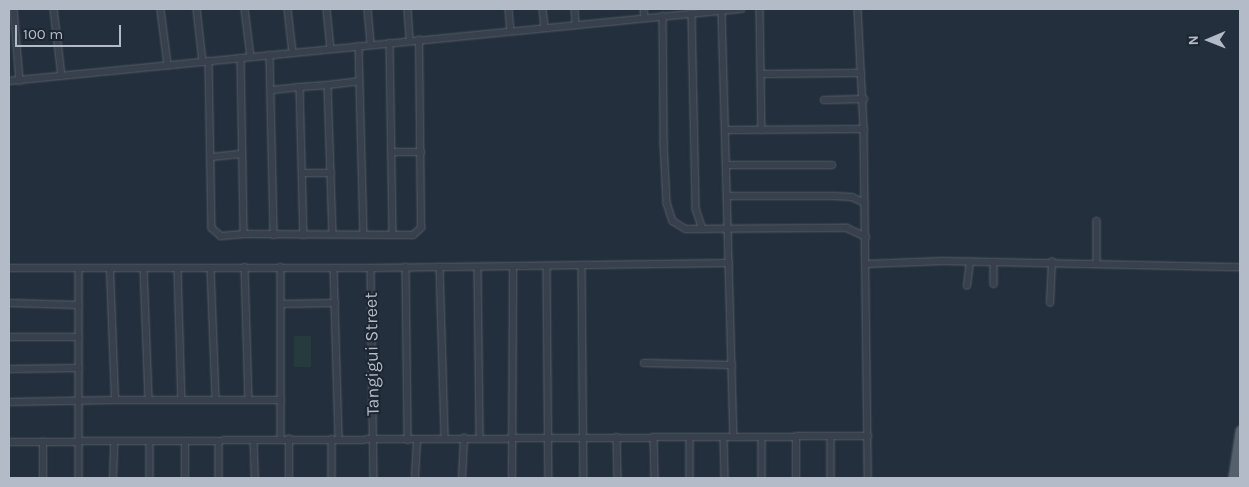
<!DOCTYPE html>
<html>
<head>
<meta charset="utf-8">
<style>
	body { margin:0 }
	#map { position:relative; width:1249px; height:487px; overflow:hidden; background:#232f3c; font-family:Karla,sans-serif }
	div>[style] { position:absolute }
	.green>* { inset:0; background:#253b3d; transform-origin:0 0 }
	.roads { filter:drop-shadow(0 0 1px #555e6a) drop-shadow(0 0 1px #555e6a) }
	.street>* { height:5.5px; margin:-2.75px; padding:0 2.75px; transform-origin:2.75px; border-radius:2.75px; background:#37404c }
	.primary>* { height:9px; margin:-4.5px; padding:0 4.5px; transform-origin:4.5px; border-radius:4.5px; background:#55606c }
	span { translate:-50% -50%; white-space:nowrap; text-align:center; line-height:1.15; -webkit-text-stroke:4px #1c2531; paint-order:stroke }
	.street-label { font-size:18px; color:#b2bbc7 }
	.frame { position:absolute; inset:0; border:10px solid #b2bbc7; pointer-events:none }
	.north { position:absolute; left:1184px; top:15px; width:50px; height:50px; -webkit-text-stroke:4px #1c2531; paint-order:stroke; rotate:269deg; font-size:14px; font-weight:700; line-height:20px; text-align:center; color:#b2bbc7 }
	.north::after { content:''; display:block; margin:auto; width:18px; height:22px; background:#b2bbc7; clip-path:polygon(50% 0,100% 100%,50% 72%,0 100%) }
	.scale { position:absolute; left:15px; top:25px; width:106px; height:22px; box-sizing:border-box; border:2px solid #b2bbc7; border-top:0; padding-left:6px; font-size:15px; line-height:18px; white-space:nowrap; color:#b2bbc7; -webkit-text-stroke:4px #1c2531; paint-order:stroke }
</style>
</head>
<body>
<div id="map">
	<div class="green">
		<i style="left:294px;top:336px;width:17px;height:31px"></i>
	</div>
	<div class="roads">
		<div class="street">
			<i style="left:14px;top:9px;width:72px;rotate:85.2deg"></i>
			<i style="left:54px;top:9px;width:67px;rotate:83.2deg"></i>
			<i style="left:197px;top:9px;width:53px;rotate:83.5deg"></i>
			<i style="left:245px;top:9px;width:48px;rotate:82.9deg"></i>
			<i style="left:288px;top:9px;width:44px;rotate:83.5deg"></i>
			<i style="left:327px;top:9px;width:40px;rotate:84.3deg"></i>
			<i style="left:368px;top:9px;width:36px;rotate:85deg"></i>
			<i style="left:408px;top:9px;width:32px;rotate:86deg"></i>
			<i style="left:509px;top:9px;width:22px;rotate:85deg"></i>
			<i style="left:543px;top:9px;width:19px;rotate:84deg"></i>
			<i style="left:575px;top:9px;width:16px;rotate:86deg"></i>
			<i style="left:644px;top:9px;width:9px;rotate:84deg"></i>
			<i style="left:760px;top:9px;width:121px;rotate:89.1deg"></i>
			<i style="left:858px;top:9px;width:120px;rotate:87.1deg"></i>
			<i style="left:864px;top:129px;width:349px;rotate:89.3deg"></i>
			<i style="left:161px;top:10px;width:55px;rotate:82.7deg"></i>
			<i style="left:722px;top:11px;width:426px;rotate:88.4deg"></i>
			<i style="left:692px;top:14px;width:195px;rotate:88.8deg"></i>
			<i style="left:696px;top:209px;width:21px;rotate:71deg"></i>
			<i style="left:663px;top:16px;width:127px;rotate:89.5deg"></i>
			<i style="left:664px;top:143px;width:60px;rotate:87.1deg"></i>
			<i style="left:667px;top:203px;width:19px;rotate:72deg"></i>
			<i style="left:673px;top:221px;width:15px;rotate:32deg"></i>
			<i style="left:686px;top:229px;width:161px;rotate:-0.4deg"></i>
			<i style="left:847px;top:228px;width:21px;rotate:25deg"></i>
			<i style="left:390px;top:43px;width:192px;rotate:89.1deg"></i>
			<i style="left:359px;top:46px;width:188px;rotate:88.5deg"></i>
			<i style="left:270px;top:55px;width:180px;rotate:88.7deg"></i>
			<i style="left:241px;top:58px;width:176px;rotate:89deg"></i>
			<i style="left:244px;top:234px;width:169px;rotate:0.3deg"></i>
			<i style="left:413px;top:235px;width:11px;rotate:-41deg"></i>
			<i style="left:421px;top:228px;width:188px;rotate:-90.6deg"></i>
			<i style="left:209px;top:61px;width:167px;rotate:89deg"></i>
			<i style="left:212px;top:228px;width:12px;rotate:42deg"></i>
			<i style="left:221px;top:236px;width:23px;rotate:-5deg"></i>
			<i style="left:761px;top:74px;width:100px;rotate:-0.6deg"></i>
			<i style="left:9px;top:81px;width:736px;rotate:-5.62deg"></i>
			<i style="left:328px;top:85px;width:31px;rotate:-7deg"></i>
			<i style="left:300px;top:87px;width:28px;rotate:-4deg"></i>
			<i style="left:328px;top:85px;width:149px;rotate:88.1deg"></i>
			<i style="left:272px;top:90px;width:28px;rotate:-6deg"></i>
			<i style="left:300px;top:87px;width:148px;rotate:88.5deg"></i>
			<i style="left:824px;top:100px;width:40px;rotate:-1.4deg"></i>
			<i style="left:725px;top:130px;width:139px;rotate:-0.4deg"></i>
			<i style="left:392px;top:152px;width:29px"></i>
			<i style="left:212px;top:157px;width:30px;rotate:-6deg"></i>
			<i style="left:726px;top:165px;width:106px"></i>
			<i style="left:302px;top:173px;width:29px"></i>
			<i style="left:727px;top:196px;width:106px"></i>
			<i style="left:833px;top:196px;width:19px;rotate:3deg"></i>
			<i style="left:852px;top:197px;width:14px;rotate:25deg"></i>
			<i style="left:1097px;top:221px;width:43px;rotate:90deg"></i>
			<i style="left:994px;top:262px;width:22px;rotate:90deg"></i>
			<i style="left:866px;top:264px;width:77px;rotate:-2.2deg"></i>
			<i style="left:943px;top:261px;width:297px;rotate:1.2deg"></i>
			<i style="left:582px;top:265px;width:213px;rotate:89.5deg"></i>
			<i style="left:547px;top:266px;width:212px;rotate:89.5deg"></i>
			<i style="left:245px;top:267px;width:133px;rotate:88.3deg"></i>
			<i style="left:281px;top:267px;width:172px;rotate:90deg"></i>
			<i style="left:406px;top:267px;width:173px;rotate:89.3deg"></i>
			<i style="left:440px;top:267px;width:172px;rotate:88.3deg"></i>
			<i style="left:478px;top:267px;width:171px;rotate:89.3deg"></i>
			<i style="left:9px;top:268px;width:362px"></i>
			<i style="left:371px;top:268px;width:358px;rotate:-0.8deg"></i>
			<i style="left:144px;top:268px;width:132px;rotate:87.8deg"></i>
			<i style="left:211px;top:268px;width:132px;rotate:87.8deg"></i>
			<i style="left:334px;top:268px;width:171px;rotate:88.3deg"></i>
			<i style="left:371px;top:268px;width:210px;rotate:89.2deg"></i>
			<i style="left:79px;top:269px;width:209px;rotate:90deg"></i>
			<i style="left:178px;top:269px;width:131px;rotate:88.3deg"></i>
			<i style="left:967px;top:286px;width:24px;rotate:-83deg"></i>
			<i style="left:9px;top:303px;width:70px;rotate:1.6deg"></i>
			<i style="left:1050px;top:303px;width:41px;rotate:-87.2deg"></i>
			<i style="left:281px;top:304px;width:54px;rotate:-1.1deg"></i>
			<i style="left:9px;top:337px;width:70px"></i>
			<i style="left:644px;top:363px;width:88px;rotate:1.3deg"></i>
			<i style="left:9px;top:369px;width:70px;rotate:-0.8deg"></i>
			<i style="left:115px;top:400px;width:166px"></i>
			<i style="left:9px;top:402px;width:106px;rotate:-1.1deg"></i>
			<i style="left:115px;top:400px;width:131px;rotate:-92.2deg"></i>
			<i style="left:831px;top:436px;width:42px;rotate:90deg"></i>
			<i style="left:617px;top:437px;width:41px;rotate:88.6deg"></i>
			<i style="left:654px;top:437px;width:41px;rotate:88.6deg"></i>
			<i style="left:690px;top:437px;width:41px;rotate:90deg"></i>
			<i style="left:724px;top:437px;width:41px;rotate:88.6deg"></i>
			<i style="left:762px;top:437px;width:41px;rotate:90deg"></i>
			<i style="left:332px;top:439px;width:39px;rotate:90deg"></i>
			<i style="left:254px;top:440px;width:38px;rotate:88deg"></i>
			<i style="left:9px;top:442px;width:859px;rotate:-0.4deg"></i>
			<i style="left:150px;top:442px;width:36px;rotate:90deg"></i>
			<i style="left:219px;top:442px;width:36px;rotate:90deg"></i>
			<i style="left:43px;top:478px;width:36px;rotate:-90deg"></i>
			<i style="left:113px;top:478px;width:35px;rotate:-88deg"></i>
			<i style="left:185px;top:478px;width:36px;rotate:-90deg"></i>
			<i style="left:289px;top:478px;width:39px;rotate:-90deg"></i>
			<i style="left:415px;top:478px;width:38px;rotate:-87deg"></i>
			<i style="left:462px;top:478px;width:40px;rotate:-87.1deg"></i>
			<i style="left:512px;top:478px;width:211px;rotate:-89.7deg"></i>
			<i style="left:796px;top:478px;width:41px;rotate:-90deg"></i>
		</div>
		<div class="primary">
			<i style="left:1233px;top:478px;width:48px;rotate:-81.5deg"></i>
		</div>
	</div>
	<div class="street-label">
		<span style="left:372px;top:354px;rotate:-91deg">Tangigui Street</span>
	</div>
	<div class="frame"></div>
	<div class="north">N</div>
	<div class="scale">100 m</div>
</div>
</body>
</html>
